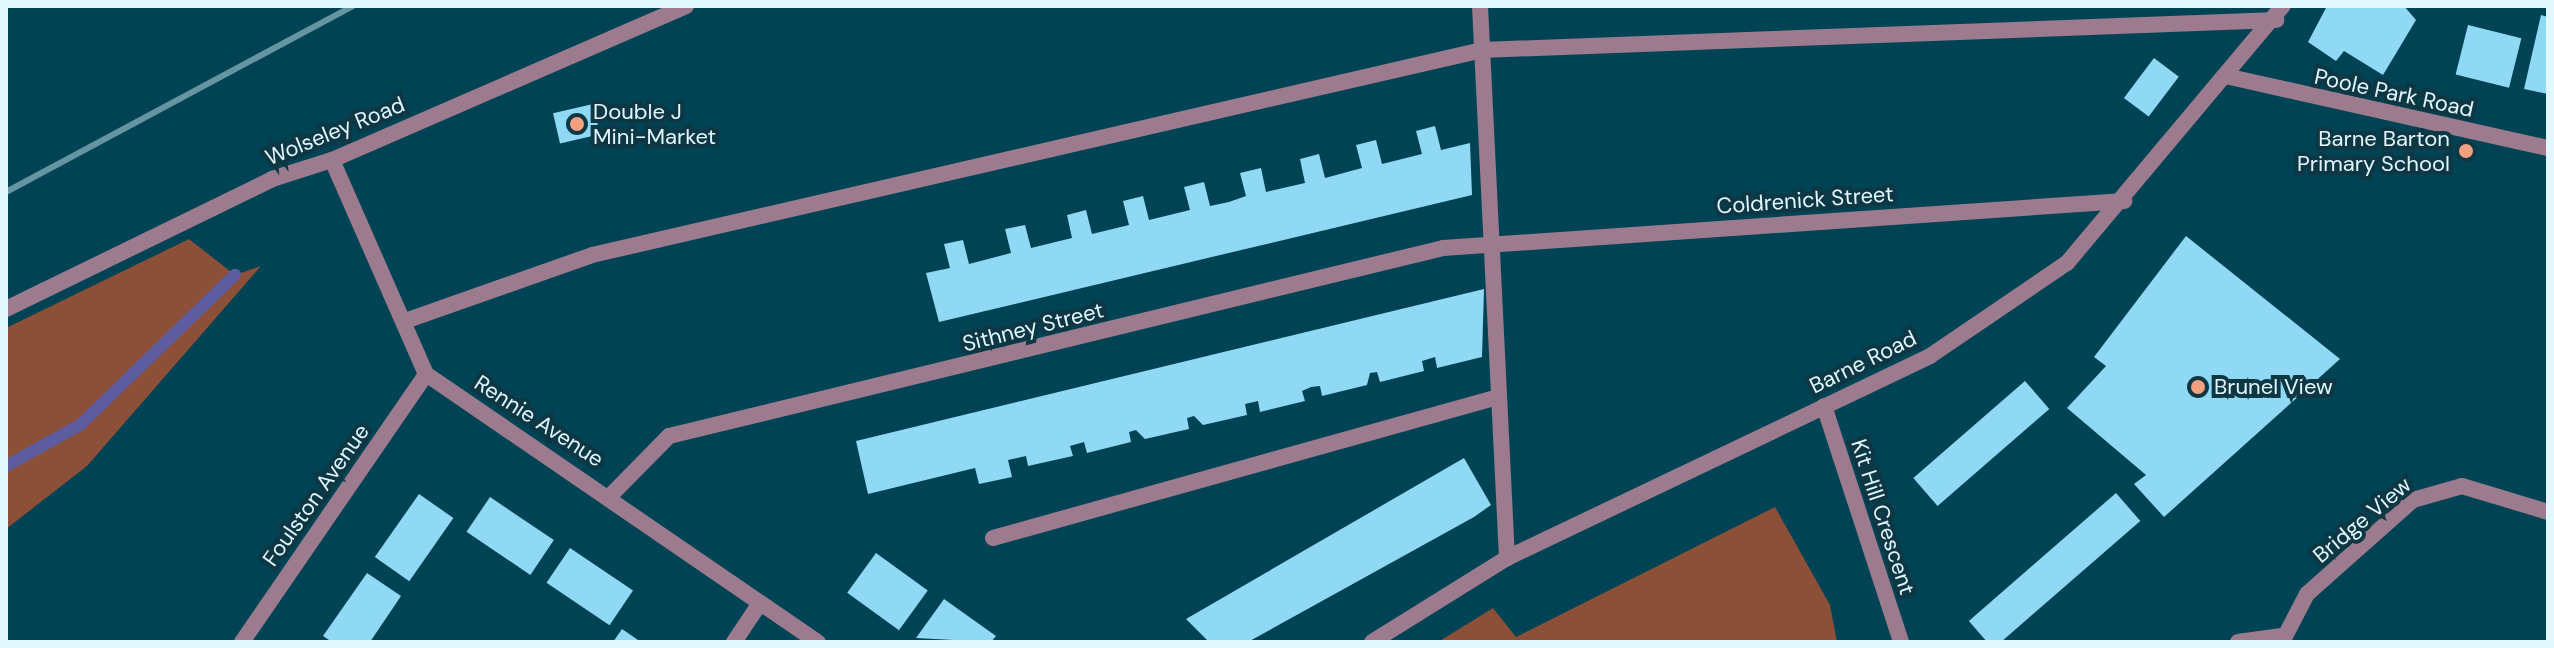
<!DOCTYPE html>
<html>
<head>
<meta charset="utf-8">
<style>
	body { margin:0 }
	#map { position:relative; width:2554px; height:648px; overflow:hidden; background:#004354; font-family:"DM Sans",sans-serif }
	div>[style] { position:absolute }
	.green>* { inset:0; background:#8c4f37 }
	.stream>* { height:12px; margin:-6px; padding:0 6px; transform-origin:6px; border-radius:6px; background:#5d5ca0 }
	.building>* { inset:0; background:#8fd9f4; transform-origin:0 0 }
	.service>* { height:16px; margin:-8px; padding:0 8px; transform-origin:8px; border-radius:8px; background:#9c7b8e }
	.minor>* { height:16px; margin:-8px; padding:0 8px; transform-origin:8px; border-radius:8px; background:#9c7b8e }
	.rail>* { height:6px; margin:-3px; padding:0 3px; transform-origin:3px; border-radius:3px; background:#6695a2 }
	.dots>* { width:22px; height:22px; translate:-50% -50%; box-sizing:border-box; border:4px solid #0e3744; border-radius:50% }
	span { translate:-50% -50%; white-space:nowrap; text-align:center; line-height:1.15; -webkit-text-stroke:8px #0e3744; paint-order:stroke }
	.street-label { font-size:22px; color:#e2f7ff }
	.poi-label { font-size:22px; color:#e2f7ff }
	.left { translate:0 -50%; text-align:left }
	.right { translate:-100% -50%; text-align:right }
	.frame { position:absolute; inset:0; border:8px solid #e2f7ff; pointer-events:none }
</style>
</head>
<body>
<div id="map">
	<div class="green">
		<i style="clip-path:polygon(189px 239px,235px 275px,261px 266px,87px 466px,6px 529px,6px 328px)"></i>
		<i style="clip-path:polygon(1775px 507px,1830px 605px,1837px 642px,1438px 642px,1493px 608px,1516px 637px)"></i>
	</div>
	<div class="stream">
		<i style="left:6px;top:466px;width:85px;rotate:-29deg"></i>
		<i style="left:80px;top:425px;width:216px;rotate:-44.1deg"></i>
	</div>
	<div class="building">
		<i style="clip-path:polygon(2327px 6px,2404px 6px,2416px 20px,2383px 75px,2344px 51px,2336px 61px,2308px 42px)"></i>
		<i style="clip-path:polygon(2541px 15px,2548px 17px,2548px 94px,2524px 89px)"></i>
		<i style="left:2468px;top:25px;width:55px;height:51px;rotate:14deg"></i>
		<i style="left:2154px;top:58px;width:31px;height:50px;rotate:37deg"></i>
		<i style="left:593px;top:104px;width:31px;height:41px;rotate:77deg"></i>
		<i style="clip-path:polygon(1435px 126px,1441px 150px,1470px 143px,1472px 195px,939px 322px,926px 273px,950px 268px,944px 244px,963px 240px,969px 264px,1011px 253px,1005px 229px,1025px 225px,1031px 248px,1072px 238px,1067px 215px,1086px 210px,1092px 234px,1129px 225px,1123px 201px,1143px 196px,1149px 220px,1190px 210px,1184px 187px,1204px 182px,1210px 206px,1229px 202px,1246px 196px,1240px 173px,1261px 168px,1266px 192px,1305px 183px,1300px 159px,1319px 154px,1325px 178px,1362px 168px,1356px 145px,1376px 140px,1382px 164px,1422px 154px,1416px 131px)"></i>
		<i style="clip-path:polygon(2186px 236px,2340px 359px,2164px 517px,2134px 484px,2146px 475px,2067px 408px,2106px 366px,2094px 357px)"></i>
		<i style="clip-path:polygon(1484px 289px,1482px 357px,1437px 368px,1435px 357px,1422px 361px,1424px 371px,1380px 382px,1377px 372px,1370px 373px,1367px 385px,1322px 396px,1320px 386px,1311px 387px,1302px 391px,1305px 401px,1260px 412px,1258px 401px,1245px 404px,1247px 415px,1203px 425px,1194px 416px,1187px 418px,1189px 429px,1145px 439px,1136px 430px,1129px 432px,1131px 442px,1087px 453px,1084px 442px,1070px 446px,1073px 456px,1028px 466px,1026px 456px,1008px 460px,1012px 477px,979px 484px,975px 468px,868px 494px,856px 441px)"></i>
		<i style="left:2025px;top:381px;width:37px;height:148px;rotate:49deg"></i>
		<i style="clip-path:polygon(1464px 458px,1491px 505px,1474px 517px,1248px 642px,1209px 642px,1186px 619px)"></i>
		<i style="left:2116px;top:493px;width:37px;height:195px;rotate:49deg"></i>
		<i style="left:419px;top:494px;width:42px;height:77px;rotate:35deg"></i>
		<i style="left:490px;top:497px;width:77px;height:42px;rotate:34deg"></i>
		<i style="left:570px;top:548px;width:76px;height:42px;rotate:34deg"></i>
		<i style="left:876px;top:553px;width:64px;height:49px;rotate:36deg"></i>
		<i style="clip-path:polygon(367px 573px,401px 596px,370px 642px,332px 642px,323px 636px)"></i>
		<i style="clip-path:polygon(944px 599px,996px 636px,991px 642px,916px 638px)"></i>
		<i style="clip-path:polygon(622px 629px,641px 642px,613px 642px)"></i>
	</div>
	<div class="service">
		<i style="left:1480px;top:6px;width:553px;rotate:87.2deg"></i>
		<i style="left:405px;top:321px;width:198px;rotate:-19.4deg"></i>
		<i style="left:592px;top:255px;width:913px;rotate:-12.97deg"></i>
		<i style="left:1482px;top:50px;width:795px;rotate:-2.16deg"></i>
		<i style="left:993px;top:538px;width:524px;rotate:-15.6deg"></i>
		<i style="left:2238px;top:642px;width:44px;rotate:-7.8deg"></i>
	</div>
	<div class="minor">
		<i style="left:2230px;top:77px;width:326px;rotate:12.6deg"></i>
		<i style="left:332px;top:160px;width:234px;rotate:66.3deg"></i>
		<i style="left:426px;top:374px;width:475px;rotate:34.4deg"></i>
		<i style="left:6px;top:309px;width:296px;rotate:-26deg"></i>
		<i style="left:272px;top:179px;width:63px;rotate:-17.6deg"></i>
		<i style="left:332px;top:160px;width:386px;rotate:-23.5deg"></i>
		<i style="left:1824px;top:406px;width:248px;rotate:71.9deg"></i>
		<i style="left:611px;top:495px;width:83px;rotate:-45.5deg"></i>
		<i style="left:669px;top:436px;width:797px;rotate:-13.65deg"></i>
		<i style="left:1443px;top:248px;width:683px;rotate:-3.95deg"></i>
		<i style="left:242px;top:642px;width:325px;rotate:-55.5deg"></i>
		<i style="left:734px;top:642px;width:47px;rotate:-56.3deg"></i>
		<i style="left:1372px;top:642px;width:159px;rotate:-31.9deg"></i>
		<i style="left:1507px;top:558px;width:469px;rotate:-25.5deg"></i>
		<i style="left:1930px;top:356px;width:166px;rotate:-34.2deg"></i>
		<i style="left:2067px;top:263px;width:336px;rotate:-50deg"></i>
		<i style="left:2282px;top:642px;width:54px;rotate:-62.5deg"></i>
		<i style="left:2307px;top:594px;width:142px;rotate:-41.6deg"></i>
		<i style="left:2413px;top:500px;width:51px;rotate:-15.9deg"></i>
		<i style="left:2462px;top:486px;width:90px;rotate:16.8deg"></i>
	</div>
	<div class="rail">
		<i style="left:6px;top:192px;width:394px;rotate:-28.2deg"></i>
	</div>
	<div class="dots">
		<i style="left:577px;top:124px;background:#f2a07f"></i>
		<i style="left:2466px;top:151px;background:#f2a07f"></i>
		<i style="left:2198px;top:387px;background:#f2a07f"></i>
	</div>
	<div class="street-label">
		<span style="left:2394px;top:93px;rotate:12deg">Poole Park Road</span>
		<span style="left:335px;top:131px;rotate:-22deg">Wolseley Road</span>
		<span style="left:1805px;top:200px;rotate:-4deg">Coldrenick Street</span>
		<span style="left:1033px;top:327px;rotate:-14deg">Sithney Street</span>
		<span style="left:1863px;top:362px;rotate:-26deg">Barne Road</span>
		<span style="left:539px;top:421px;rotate:33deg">Rennie Avenue</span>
		<span style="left:316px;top:495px;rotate:-55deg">Foulston Avenue</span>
		<span style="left:1883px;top:517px;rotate:72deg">Kit Hill Crescent</span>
		<span style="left:2362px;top:520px;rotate:-40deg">Bridge View</span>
	</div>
	<div class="poi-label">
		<span class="left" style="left:593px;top:124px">Double J<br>Mini-Market</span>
		<span class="right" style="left:2450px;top:151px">Barne Barton<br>Primary School</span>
		<span class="left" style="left:2214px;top:387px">Brunel View</span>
	</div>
	<div class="frame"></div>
</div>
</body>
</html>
